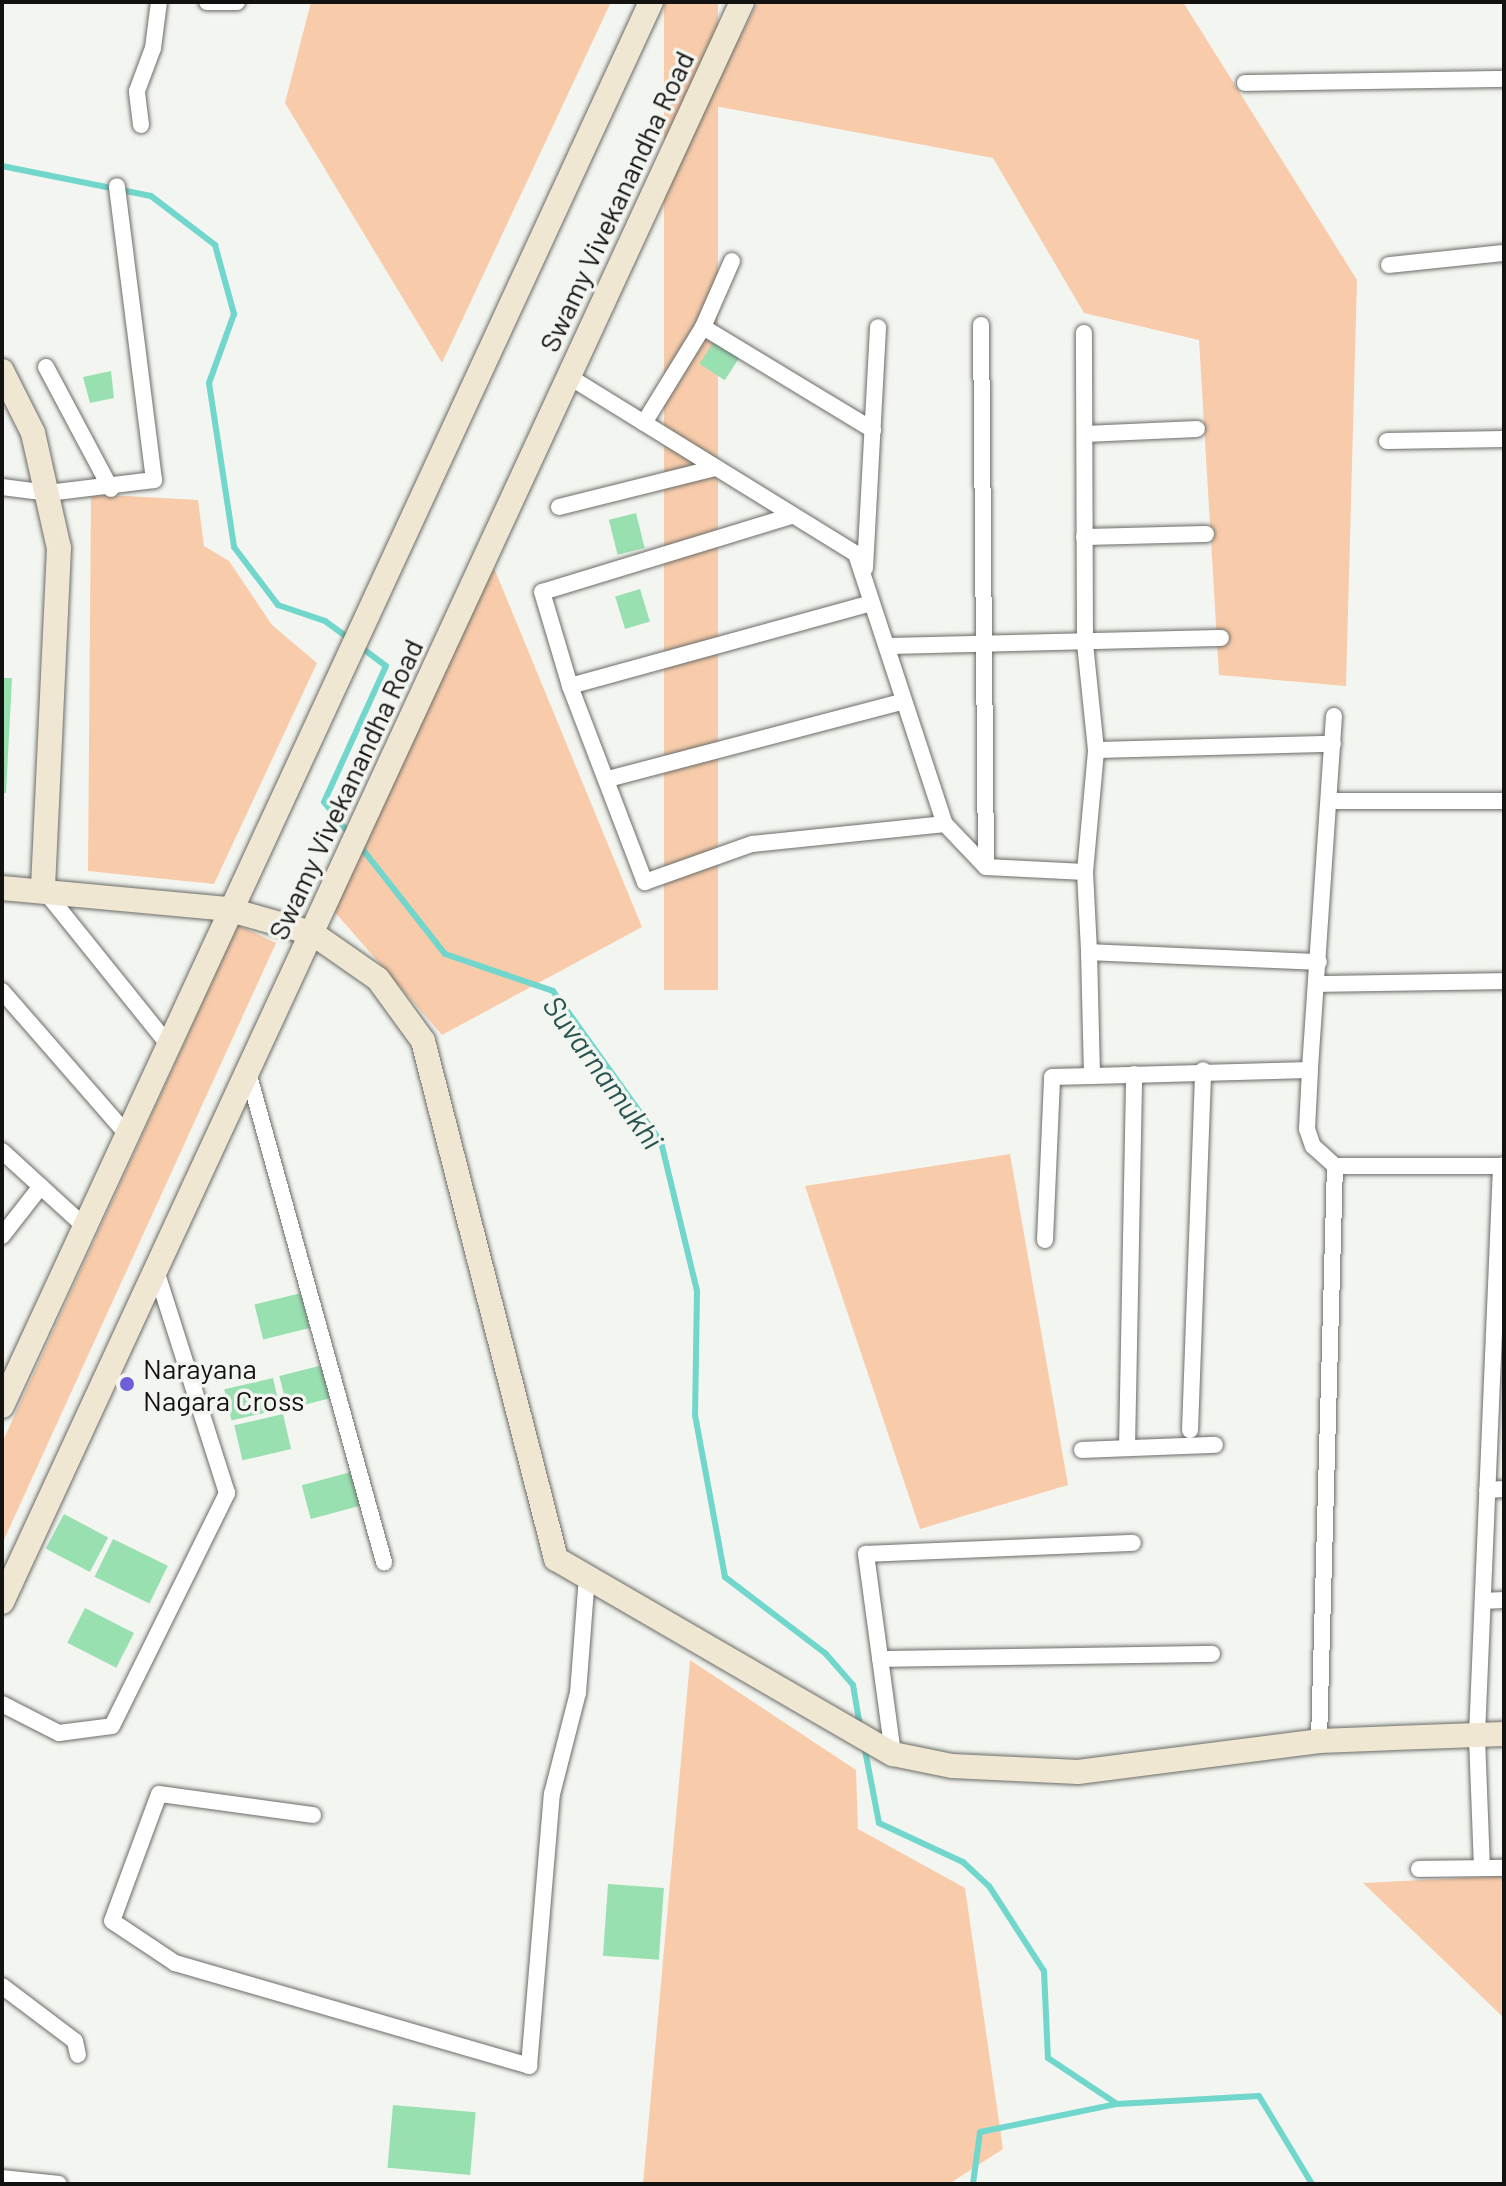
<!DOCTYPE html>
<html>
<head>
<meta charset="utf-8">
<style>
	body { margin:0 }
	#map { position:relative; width:1506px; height:2186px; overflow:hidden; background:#f3f5f0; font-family:Barlow,sans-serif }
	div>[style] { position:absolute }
	.green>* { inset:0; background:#f8ccab; transform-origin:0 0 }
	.stream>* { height:6px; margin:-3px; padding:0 3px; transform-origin:3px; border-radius:3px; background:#71d6cc }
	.building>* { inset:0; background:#99e0b1; transform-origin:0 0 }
	.roads { filter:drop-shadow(0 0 2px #6b6c68) drop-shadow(0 0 2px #6b6c68) }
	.street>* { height:16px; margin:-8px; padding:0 8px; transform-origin:8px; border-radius:8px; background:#fff }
	.secondary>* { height:24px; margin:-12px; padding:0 12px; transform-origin:12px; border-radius:12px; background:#efe7d2 }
	.dots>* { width:22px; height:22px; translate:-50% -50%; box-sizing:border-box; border:4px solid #f3f5f0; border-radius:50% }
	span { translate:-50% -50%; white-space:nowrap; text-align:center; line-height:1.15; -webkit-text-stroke:7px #f3f5f0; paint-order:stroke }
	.street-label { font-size:28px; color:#121211 }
	.poi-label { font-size:28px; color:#121211 }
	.left { translate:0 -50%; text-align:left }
	.water-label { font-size:30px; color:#275450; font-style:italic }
	.frame { position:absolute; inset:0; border:4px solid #121211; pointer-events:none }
</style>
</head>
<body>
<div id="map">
	<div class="green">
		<i style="clip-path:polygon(311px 2px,611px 2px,442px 363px,285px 103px)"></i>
		<i style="left:664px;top:2px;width:54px;height:988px"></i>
		<i style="clip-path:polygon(758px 2px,1183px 2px,1357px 280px,1346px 686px,1219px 675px,1199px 340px,1084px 313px,993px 158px,704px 104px)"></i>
		<i style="clip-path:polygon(91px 494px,198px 500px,204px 546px,229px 561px,272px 625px,317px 663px,214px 884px,88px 871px)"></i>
		<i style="clip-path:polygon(494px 568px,642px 927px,442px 1035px,333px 910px)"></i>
		<i style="clip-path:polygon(238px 925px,276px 943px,2px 1544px,2px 1443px)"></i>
		<i style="clip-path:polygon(1010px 1154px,1068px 1485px,920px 1529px,805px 1186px)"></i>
		<i style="clip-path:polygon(690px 1660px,856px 1770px,858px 1829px,965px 1888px,1003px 2149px,949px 2184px,643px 2184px)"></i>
		<i style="clip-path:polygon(1504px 1876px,1504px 2018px,1363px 1883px)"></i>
	</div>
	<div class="stream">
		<i style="left:2px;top:166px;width:152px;rotate:11.4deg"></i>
		<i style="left:151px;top:196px;width:81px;rotate:37.4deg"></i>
		<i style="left:215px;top:245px;width:72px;rotate:74.6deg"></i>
		<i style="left:234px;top:314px;width:73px;rotate:109.9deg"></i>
		<i style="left:209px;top:383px;width:166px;rotate:81.3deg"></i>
		<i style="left:234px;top:547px;width:73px;rotate:52.8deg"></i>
		<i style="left:278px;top:605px;width:50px;rotate:18.8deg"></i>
		<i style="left:325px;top:621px;width:31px;rotate:36deg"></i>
		<i style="left:350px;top:835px;width:42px;rotate:-128.2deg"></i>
		<i style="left:324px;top:802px;width:149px;rotate:-65.5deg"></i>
		<i style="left:386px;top:666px;width:34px;rotate:-143deg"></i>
		<i style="left:360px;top:846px;width:137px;rotate:51.8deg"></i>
		<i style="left:445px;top:954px;width:114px;rotate:18.9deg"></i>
		<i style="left:553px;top:991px;width:186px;rotate:54.4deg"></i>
		<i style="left:661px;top:1142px;width:153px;rotate:76.4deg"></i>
		<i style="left:697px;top:1291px;width:124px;rotate:90.9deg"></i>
		<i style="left:695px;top:1415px;width:165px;rotate:79.5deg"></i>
		<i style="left:725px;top:1577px;width:127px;rotate:37.3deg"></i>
		<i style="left:826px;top:1654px;width:41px;rotate:48.9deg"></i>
		<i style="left:853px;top:1685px;width:42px;rotate:80.3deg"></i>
		<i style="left:864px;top:1745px;width:79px;rotate:79.1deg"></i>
		<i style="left:879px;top:1823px;width:93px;rotate:24.9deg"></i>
		<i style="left:963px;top:1862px;width:35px;rotate:43deg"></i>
		<i style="left:989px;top:1886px;width:101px;rotate:57.1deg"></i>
		<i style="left:1044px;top:1971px;width:87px;rotate:87.4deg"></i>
		<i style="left:1048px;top:2058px;width:83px;rotate:33.7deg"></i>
		<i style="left:1117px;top:2104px;width:142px;rotate:-3.2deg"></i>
		<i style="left:1259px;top:2096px;width:103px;rotate:58.9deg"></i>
		<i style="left:973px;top:2184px;width:52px;rotate:-82.3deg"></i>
		<i style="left:980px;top:2132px;width:140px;rotate:-11.6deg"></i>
	</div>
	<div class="building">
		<i style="left:717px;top:337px;width:30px;height:32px;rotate:33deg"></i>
		<i style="clip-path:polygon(111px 371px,114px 398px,90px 403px,83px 377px)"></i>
		<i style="left:636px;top:513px;width:36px;height:28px;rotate:76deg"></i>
		<i style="left:640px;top:589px;width:34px;height:26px;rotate:73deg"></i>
		<i style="clip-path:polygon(2px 678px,12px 678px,6px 793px,2px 793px)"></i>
		<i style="left:301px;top:1293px;width:36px;height:48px;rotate:76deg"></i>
		<i style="left:323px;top:1365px;width:34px;height:45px;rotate:76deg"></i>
		<i style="left:273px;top:1378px;width:32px;height:50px;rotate:77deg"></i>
		<i style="left:283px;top:1414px;width:36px;height:50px;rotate:77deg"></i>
		<i style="left:351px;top:1472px;width:35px;height:51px;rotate:75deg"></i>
		<i style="left:64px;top:1514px;width:50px;height:39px;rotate:28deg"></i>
		<i style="left:113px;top:1539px;width:61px;height:42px;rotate:26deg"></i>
		<i style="left:85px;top:1608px;width:55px;height:39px;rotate:27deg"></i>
		<i style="left:608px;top:1884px;width:56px;height:72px;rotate:4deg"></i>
		<i style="left:393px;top:2105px;width:83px;height:63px;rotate:5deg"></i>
	</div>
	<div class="roads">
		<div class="street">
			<i style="left:207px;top:2px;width:30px"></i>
			<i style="left:1245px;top:83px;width:259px;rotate:-0.9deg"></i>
			<i style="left:141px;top:125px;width:34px;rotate:-97deg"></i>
			<i style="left:137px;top:91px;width:46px;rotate:-69.6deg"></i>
			<i style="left:153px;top:48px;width:46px;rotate:-82.6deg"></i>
			<i style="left:1389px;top:265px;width:116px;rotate:-6deg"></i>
			<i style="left:981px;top:325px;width:542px;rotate:89.47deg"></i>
			<i style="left:703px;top:327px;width:72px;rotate:-66.3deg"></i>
			<i style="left:46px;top:367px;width:138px;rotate:62deg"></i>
			<i style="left:568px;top:376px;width:339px;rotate:31.7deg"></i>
			<i style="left:856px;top:554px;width:284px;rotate:71.8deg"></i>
			<i style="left:945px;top:824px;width:59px;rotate:46.4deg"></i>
			<i style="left:986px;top:867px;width:99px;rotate:2.9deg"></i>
			<i style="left:1085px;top:872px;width:122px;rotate:-84.8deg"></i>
			<i style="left:1096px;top:750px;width:107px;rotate:-95.9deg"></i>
			<i style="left:1085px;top:644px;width:311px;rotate:-90.2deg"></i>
			<i style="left:644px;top:423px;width:113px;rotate:-58.4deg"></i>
			<i style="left:703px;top:327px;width:199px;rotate:31.2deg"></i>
			<i style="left:1085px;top:434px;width:112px;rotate:-2.6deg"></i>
			<i style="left:1387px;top:441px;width:117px;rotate:-1deg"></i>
			<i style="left:2px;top:487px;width:46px;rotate:7.4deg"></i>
			<i style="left:48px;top:493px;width:107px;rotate:-7deg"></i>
			<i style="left:154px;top:480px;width:296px;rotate:-97.2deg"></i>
			<i style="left:559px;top:507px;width:162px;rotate:-14deg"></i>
			<i style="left:791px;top:516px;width:260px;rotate:163deg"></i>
			<i style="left:542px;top:592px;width:98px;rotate:73.4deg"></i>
			<i style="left:570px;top:686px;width:210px;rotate:69.1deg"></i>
			<i style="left:645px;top:882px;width:114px;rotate:-19.6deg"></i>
			<i style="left:752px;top:844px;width:194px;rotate:-5.9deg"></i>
			<i style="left:1084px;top:537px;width:122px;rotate:-1.4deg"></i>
			<i style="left:865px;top:568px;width:241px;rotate:-86.9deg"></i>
			<i style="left:887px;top:646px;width:334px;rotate:-1.4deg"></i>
			<i style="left:570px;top:686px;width:309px;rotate:-15.4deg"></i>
			<i style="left:1334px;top:716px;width:355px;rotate:93.9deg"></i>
			<i style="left:1310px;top:1070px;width:59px;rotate:92.9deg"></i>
			<i style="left:1307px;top:1129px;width:18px;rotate:71deg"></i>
			<i style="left:1313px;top:1146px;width:30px;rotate:42deg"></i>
			<i style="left:1335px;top:1166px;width:169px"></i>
			<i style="left:1096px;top:750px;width:237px;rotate:-1.5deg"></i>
			<i style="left:608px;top:779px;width:304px;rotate:-14.7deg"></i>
			<i style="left:1330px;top:801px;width:174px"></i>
			<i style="left:1085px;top:872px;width:80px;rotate:87.1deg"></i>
			<i style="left:1089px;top:952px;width:230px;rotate:2.5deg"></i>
			<i style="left:44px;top:890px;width:196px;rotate:51.2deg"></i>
			<i style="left:1089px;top:952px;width:124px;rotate:88.6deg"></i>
			<i style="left:1092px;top:1076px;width:218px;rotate:-1.6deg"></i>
			<i style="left:1318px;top:984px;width:186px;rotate:-0.9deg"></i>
			<i style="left:2px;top:991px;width:189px;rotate:48.9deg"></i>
			<i style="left:248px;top:1072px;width:509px;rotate:74.49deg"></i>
			<i style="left:2px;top:1151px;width:111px;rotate:42.4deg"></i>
			<i style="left:2px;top:1236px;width:63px;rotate:-52deg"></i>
			<i style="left:1045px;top:1240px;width:163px;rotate:-87.5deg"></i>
			<i style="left:1052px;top:1077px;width:40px;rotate:-1.4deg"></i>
			<i style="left:1190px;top:1430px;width:360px;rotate:-87.9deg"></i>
			<i style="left:1127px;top:1448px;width:374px;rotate:-88.9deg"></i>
			<i style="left:1082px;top:1450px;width:133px;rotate:-2.2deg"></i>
			<i style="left:1487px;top:1490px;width:17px;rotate:-3deg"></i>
			<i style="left:1483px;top:1601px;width:21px;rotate:-3deg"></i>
			<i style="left:880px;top:1659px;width:332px;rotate:-0.9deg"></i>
			<i style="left:2px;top:1704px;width:64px;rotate:27deg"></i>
			<i style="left:59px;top:1733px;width:53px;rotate:-7.5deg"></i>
			<i style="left:112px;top:1726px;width:260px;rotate:-63.7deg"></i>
			<i style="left:227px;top:1493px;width:233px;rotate:-107.7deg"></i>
			<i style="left:1319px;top:1741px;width:575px;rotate:-88.41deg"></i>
			<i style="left:893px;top:1754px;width:202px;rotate:-97.7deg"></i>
			<i style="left:866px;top:1554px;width:267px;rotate:-2.4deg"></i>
			<i style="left:313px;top:1815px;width:155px;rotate:-172.2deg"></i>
			<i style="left:159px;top:1794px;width:135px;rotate:110.3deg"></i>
			<i style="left:112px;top:1921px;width:76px;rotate:33.7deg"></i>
			<i style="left:175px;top:1963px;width:369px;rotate:16.2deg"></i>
			<i style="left:529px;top:2066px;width:273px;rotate:-85.2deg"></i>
			<i style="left:552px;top:1794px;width:104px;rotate:-75.6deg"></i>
			<i style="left:578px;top:1693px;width:116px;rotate:-85.6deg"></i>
			<i style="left:1482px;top:1868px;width:133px;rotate:-92.2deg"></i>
			<i style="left:1477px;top:1735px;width:570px;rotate:-87.58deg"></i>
			<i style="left:1419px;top:1869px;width:85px;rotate:-0.7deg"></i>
			<i style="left:2px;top:1986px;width:91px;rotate:37deg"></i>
			<i style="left:75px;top:2041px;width:14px;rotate:78deg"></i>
			<i style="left:2px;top:2178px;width:57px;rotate:6deg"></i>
		</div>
		<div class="secondary">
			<i style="left:2px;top:371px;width:69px;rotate:63.4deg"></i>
			<i style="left:33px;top:433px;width:118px;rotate:77.3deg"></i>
			<i style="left:59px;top:548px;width:341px;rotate:92.7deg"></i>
			<i style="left:2px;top:888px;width:226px;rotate:5.3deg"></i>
			<i style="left:227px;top:909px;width:88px;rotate:15.8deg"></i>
			<i style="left:312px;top:933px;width:80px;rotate:34.9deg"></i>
			<i style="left:378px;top:979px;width:77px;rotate:54deg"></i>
			<i style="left:423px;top:1041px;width:535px;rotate:75.6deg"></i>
			<i style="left:556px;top:1559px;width:389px;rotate:30.1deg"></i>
			<i style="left:893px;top:1754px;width:60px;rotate:11.5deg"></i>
			<i style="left:952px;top:1766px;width:126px;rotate:2.7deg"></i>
			<i style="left:1078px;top:1772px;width:243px;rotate:-7.3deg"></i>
			<i style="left:1319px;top:1741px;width:185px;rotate:-2.2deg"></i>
			<i style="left:2px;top:1406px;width:1547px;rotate:-65.19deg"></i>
			<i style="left:2px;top:1602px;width:1763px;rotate:-65.18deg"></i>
		</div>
	</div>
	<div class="dots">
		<i style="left:127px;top:1384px;background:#6c5fd9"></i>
	</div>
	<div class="street-label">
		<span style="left:616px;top:201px;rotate:-65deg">Swamy Vivekanandha Road</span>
		<span style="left:345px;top:789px;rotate:-65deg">Swamy Vivekanandha Road</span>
	</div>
	<div class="poi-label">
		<span class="left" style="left:143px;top:1384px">Narayana<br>Nagara Cross</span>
	</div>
	<div class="water-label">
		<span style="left:604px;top:1072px;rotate:54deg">Suvarnamukhi</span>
	</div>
	<div class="frame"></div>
</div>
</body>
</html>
